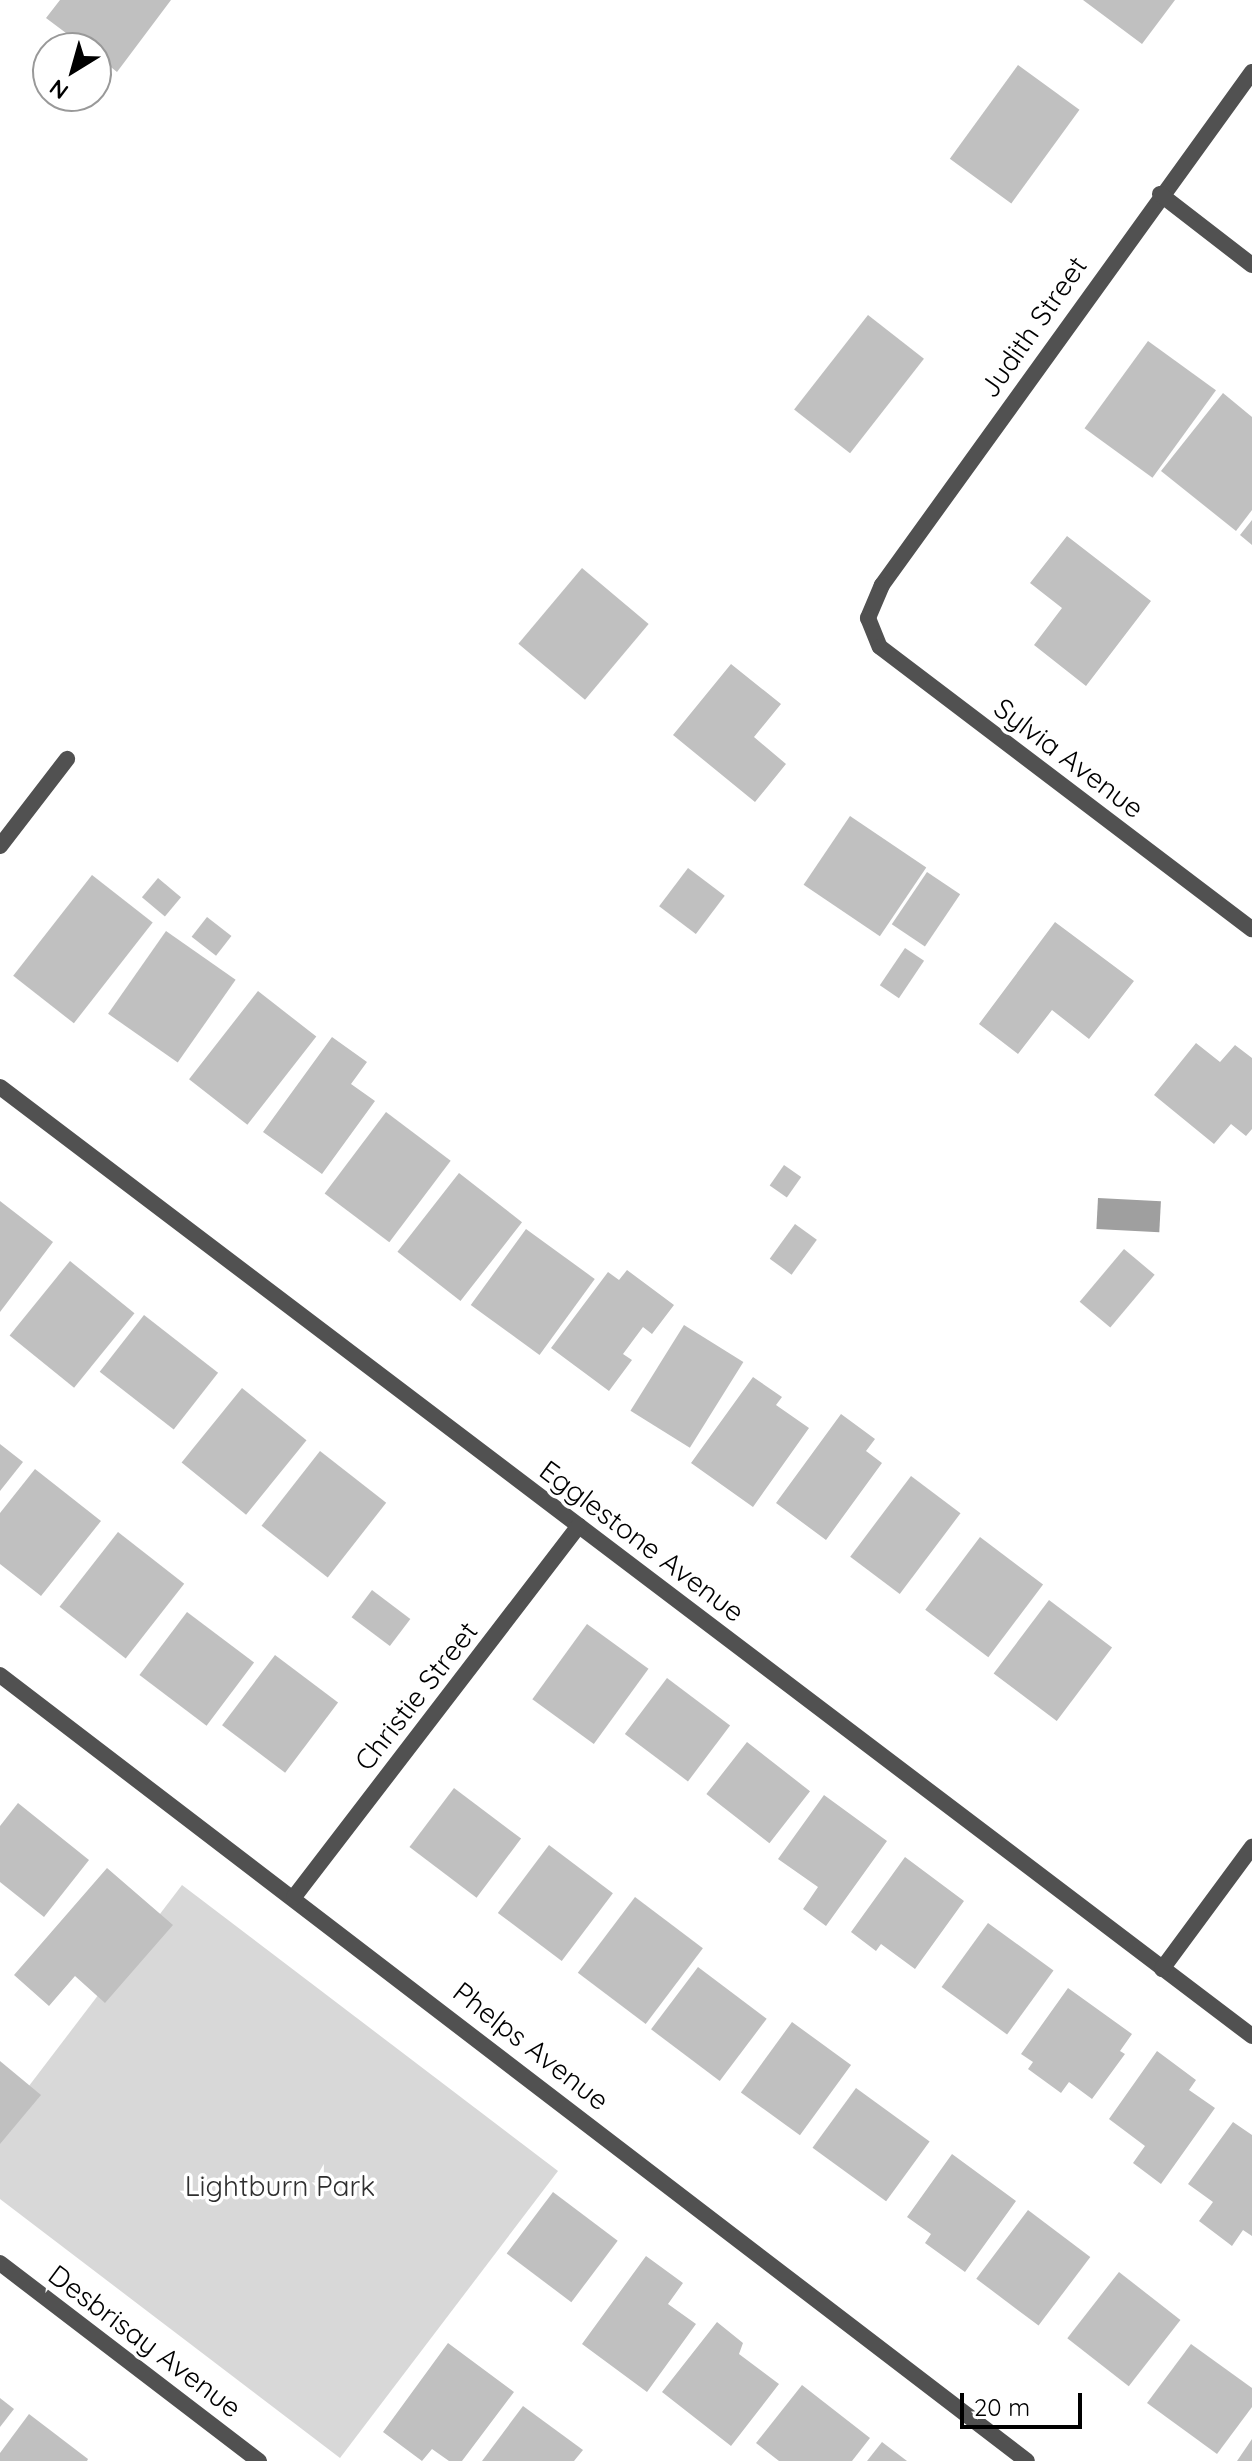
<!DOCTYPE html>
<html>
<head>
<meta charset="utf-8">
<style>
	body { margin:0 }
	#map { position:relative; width:1252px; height:2461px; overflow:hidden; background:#fff; font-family:Quicksand,sans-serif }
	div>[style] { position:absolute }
	.green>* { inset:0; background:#d8d8d8 }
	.water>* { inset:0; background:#9f9f9f; transform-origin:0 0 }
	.building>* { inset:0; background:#c0c0c0; transform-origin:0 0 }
	.street>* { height:16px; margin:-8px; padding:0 8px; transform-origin:8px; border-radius:8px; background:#515151 }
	span { translate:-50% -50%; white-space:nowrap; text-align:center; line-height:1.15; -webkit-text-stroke:7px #fff; paint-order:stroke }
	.street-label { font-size:28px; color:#000 }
	.park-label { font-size:28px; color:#2f2f2f }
	.north { position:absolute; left:32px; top:32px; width:80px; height:80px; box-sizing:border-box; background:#fff; border:2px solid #999; border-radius:50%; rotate:217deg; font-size:22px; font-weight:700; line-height:32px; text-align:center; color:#000 }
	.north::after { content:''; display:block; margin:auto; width:28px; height:36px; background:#000; clip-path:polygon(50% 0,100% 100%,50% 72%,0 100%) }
	.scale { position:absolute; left:960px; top:2393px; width:122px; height:36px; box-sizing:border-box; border:4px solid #000; border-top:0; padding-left:10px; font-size:24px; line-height:28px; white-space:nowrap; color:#000; -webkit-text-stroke:6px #fff; paint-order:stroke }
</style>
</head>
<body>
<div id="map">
	<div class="green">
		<i style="clip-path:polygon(182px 1885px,558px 2171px,340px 2458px,0 2199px,0 2124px)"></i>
	</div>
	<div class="water">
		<i style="left:1098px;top:1198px;width:63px;height:31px;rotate:3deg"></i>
	</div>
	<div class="building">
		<i style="clip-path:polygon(60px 0,171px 0,117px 72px,96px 55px,96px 48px,86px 48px,46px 18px)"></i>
		<i style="clip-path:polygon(1083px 0,1175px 0,1142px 44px)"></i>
		<i style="left:1018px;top:65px;width:76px;height:116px;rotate:36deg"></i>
		<i style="left:868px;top:315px;width:71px;height:120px;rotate:38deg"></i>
		<i style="left:1148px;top:341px;width:84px;height:108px;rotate:36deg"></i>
		<i style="clip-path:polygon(1223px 393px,1252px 417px,1252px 510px,1236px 531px,1161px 471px)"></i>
		<i style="clip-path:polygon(1252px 520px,1252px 545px,1240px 535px)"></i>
		<i style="clip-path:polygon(1067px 536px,1151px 601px,1086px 686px,1034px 645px,1062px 608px,1030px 583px)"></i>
		<i style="left:582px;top:568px;width:87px;height:99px;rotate:40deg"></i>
		<i style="clip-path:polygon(731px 664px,781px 704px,754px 737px,786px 764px,755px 802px,673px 735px)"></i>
		<i style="left:850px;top:816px;width:92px;height:83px;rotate:34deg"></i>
		<i style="left:688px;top:868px;width:46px;height:48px;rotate:37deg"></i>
		<i style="left:927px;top:872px;width:40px;height:63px;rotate:34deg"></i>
		<i style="left:92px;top:875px;width:77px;height:128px;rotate:38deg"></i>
		<i style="left:158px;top:878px;width:30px;height:25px;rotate:40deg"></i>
		<i style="left:207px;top:917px;width:31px;height:25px;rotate:38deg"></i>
		<i style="clip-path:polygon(1055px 922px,1134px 981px,1089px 1039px,1052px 1010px,1018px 1054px,979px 1024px)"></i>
		<i style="left:166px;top:931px;width:85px;height:101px;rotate:35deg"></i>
		<i style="left:905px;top:948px;width:23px;height:45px;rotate:34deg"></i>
		<i style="left:258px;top:991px;width:74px;height:112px;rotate:38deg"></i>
		<i style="clip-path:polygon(332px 1037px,367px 1062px,351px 1084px,375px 1101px,322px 1174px,263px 1132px)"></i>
		<i style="clip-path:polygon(1196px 1043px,1220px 1062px,1235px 1045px,1252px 1058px,1252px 1129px,1246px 1136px,1231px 1124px,1214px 1144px,1154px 1095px)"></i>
		<i style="left:386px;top:1112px;width:81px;height:102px;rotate:37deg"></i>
		<i style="left:784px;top:1165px;width:21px;height:25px;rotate:35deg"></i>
		<i style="left:459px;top:1173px;width:80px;height:100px;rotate:38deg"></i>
		<i style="clip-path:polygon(0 1201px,53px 1242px,0 1312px)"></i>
		<i style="left:795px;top:1224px;width:27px;height:43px;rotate:36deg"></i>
		<i style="left:526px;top:1229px;width:85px;height:94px;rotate:36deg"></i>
		<i style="left:1124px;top:1249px;width:40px;height:69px;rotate:40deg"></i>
		<i style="left:70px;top:1261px;width:83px;height:96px;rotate:39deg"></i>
		<i style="clip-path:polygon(627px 1270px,674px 1305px,652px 1334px,643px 1327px,623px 1354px,632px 1360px,609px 1391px,551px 1348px,608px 1272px,619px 1280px)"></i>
		<i style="left:144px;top:1315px;width:94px;height:72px;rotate:38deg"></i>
		<i style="left:684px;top:1325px;width:70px;height:101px;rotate:32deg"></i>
		<i style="clip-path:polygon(753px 1377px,782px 1397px,776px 1405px,809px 1428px,753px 1507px,691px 1463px)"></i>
		<i style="left:242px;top:1388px;width:83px;height:96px;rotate:39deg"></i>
		<i style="clip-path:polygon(841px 1414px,875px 1439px,866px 1451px,882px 1463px,826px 1540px,776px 1503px)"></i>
		<i style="clip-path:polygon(0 1444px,23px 1462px,0 1491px)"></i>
		<i style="left:320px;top:1451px;width:84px;height:95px;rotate:38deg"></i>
		<i style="clip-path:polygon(35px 1469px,101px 1521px,41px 1596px,0 1564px,0 1513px)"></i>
		<i style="left:911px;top:1476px;width:62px;height:101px;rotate:37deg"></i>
		<i style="left:118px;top:1532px;width:84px;height:95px;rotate:38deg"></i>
		<i style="left:980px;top:1537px;width:79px;height:91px;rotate:37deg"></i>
		<i style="left:372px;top:1590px;width:48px;height:34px;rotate:37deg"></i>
		<i style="left:1049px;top:1600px;width:79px;height:92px;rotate:37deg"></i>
		<i style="left:187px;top:1612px;width:84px;height:79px;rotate:37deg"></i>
		<i style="left:587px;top:1624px;width:76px;height:93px;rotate:36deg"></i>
		<i style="left:275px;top:1655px;width:79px;height:88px;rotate:37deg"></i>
		<i style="left:667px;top:1678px;width:79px;height:70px;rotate:37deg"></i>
		<i style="left:747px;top:1742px;width:80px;height:66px;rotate:38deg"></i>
		<i style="left:454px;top:1788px;width:84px;height:74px;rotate:37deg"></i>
		<i style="clip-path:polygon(824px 1795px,887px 1841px,826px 1926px,803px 1909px,818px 1887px,778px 1859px)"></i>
		<i style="clip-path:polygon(18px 1803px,89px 1860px,44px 1917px,0 1882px,0 1826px)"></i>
		<i style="left:549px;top:1845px;width:80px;height:85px;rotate:37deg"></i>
		<i style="clip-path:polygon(905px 1857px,964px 1901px,915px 1969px,881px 1944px,876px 1951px,851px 1932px)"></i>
		<i style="clip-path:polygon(107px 1868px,173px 1925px,105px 2003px,75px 1976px,49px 2006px,14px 1975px)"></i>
		<i style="left:635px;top:1897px;width:85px;height:95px;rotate:37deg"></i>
		<i style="left:988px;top:1923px;width:81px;height:79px;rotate:36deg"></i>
		<i style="left:698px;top:1967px;width:86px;height:78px;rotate:37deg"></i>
		<i style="clip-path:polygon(1068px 1988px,1132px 2034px,1120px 2051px,1125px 2054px,1092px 2099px,1069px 2082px,1061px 2093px,1028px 2069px,1033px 2062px,1021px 2054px)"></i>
		<i style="left:792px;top:2022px;width:73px;height:87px;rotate:36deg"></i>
		<i style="clip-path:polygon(1157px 2051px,1196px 2080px,1189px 2090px,1215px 2108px,1161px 2184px,1133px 2163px,1145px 2146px,1109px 2119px)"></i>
		<i style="clip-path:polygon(0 2061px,41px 2095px,0 2144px)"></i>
		<i style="left:856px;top:2088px;width:91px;height:74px;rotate:36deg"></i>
		<i style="clip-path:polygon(1233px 2122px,1252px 2135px,1252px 2236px,1243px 2230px,1232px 2246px,1199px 2221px,1213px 2202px,1188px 2184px)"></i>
		<i style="clip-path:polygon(952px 2154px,1016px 2201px,965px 2272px,925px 2243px,931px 2234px,907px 2217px)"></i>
		<i style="left:553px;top:2192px;width:81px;height:77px;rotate:37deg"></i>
		<i style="left:1028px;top:2210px;width:78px;height:86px;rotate:37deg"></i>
		<i style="clip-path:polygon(646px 2256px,683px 2283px,668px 2304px,696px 2324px,647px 2392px,582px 2344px)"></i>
		<i style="left:1119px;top:2272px;width:78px;height:84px;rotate:38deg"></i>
		<i style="clip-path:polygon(717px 2322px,743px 2343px,739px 2354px,779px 2384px,731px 2446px,662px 2392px)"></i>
		<i style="clip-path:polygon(448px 2343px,514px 2392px,462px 2461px,449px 2461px,432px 2449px,422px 2461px,383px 2432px)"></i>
		<i style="clip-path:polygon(1191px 2344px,1252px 2388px,1252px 2407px,1217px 2454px,1147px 2403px)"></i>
		<i style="clip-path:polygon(802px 2385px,870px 2438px,852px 2461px,779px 2461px,756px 2443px)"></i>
		<i style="clip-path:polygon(0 2398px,14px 2409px,0 2427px)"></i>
		<i style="clip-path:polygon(523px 2406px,583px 2450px,574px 2461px,482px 2461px)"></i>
		<i style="clip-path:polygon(29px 2414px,88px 2459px,87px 2461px,0 2461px,0 2453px)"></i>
		<i style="clip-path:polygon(1252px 2439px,1252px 2461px,1237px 2461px)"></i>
		<i style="clip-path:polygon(882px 2442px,907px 2461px,867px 2461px)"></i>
	</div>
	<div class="street">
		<i style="left:1252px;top:72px;width:633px;rotate:125.8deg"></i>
		<i style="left:882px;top:585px;width:36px;rotate:113deg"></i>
		<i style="left:868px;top:618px;width:31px;rotate:68deg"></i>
		<i style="left:880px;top:647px;width:467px;rotate:37.2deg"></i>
		<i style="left:1160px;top:194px;width:116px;rotate:37.7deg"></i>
		<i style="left:0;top:846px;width:110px;rotate:-52.4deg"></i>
		<i style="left:0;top:1087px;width:1571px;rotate:37.16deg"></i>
		<i style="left:0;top:1675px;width:1293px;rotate:37.43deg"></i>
		<i style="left:294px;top:1897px;width:468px;rotate:-52.5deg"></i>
		<i style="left:1162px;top:1969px;width:152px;rotate:-53.6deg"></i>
		<i style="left:0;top:2263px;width:326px;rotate:37.4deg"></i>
	</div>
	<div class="street-label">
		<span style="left:1033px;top:327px;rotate:-55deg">Judith Street</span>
		<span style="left:1069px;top:758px;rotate:37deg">Sylvia Avenue</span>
		<span style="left:642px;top:1541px;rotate:37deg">Egglestone Avenue</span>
		<span style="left:416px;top:1696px;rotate:-52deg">Christie Street</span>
		<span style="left:531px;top:2046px;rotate:38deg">Phelps Avenue</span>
		<span style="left:145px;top:2341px;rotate:37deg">Desbrisay Avenue</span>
	</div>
	<div class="park-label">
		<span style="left:280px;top:2186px">Lightburn Park</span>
	</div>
	<div class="north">N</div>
	<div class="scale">20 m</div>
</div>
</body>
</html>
